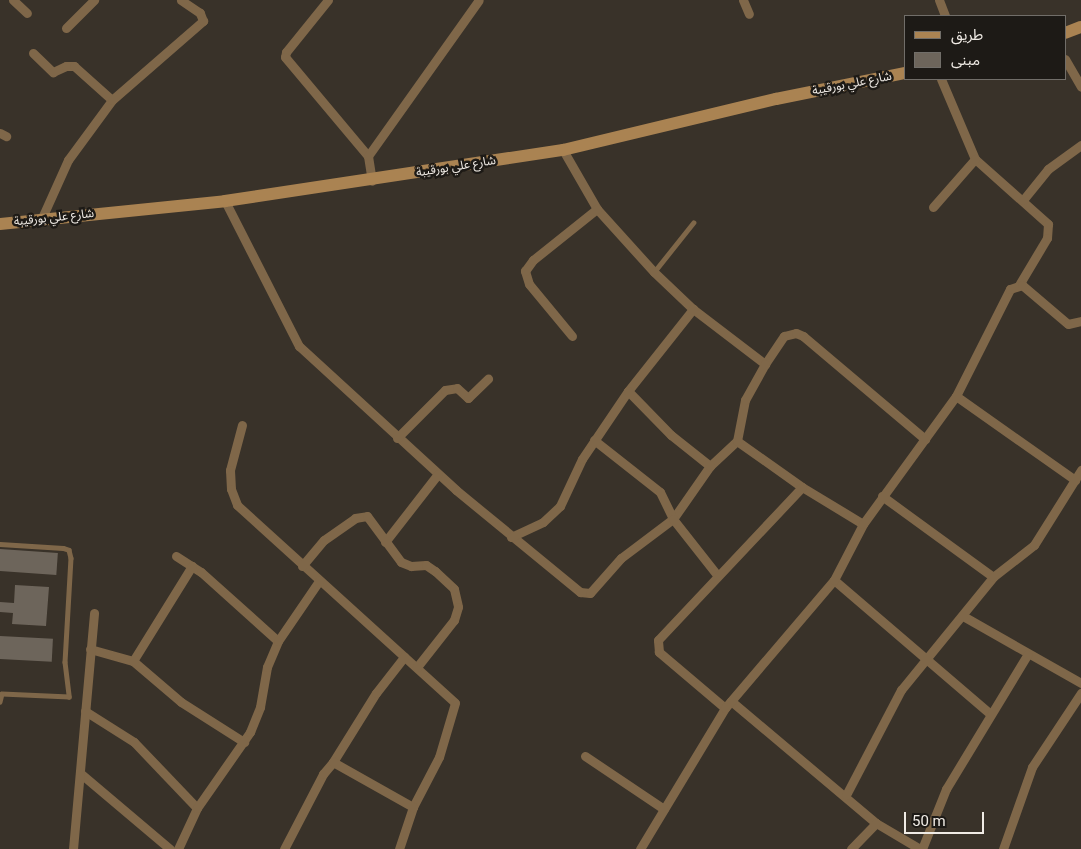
<!DOCTYPE html>
<html>
<head>
<meta charset="utf-8">
<style>
	body { margin:0 }
	#map { position:relative; width:1081px; height:849px; overflow:hidden; background:#393229; font-family:Roboto,"Noto Sans Arabic",sans-serif }
	div>[style] { position:absolute }
	.building>* { inset:0; background:#6d655b; transform-origin:0 0 }
	.lane>* { height:4.5px; margin:-2.25px; padding:0 2.25px; transform-origin:2.25px; border-radius:2.25px; background:#7f6749 }
	.street>* { height:9px; margin:-4.5px; padding:0 4.5px; transform-origin:4.5px; border-radius:4.5px; background:#7f6749 }
	.secondary>* { height:12px; margin:-6px; padding:0 6px; transform-origin:6px; border-radius:6px; background:#aa8352 }
	span { translate:-50% -50%; white-space:nowrap; text-align:center; line-height:1.15; -webkit-text-stroke:5px #1d1a16; paint-order:stroke }
	.street-label { font-size:12px; color:#f0ebe5 }
	.legend { position:absolute; left:904px; top:15px; width:162px; height:65px; box-sizing:border-box; background:#1d1a16; border:1px solid #716e69; margin:0; padding:6px 9px; list-style:none; font-size:15px; color:#f0ebe5 }
	.legend li { display:flex; align-items:center; gap:10px; height:25px }
	.legend b { width:25px; border:1px solid #716e69 }
	.scale { position:absolute; left:904px; top:812px; width:80px; height:22px; box-sizing:border-box; border:2px solid #f0ebe5; border-top:0; padding-left:6px; font-size:15px; line-height:18px; white-space:nowrap; color:#f0ebe5; -webkit-text-stroke:4px #1d1a16; paint-order:stroke }
</style>
</head>
<body>
<div id="map">
	<div class="building">
		<i style="left:0;top:549px;width:58px;height:22px;rotate:4deg"></i>
		<i style="clip-path:polygon(15px 585px,49px 587px,46px 626px,12px 624px,13px 613px,0 612px,0 602px,14px 603px)"></i>
		<i style="left:0;top:636px;width:53px;height:23px;rotate:3deg"></i>
	</div>
	<div class="lane">
		<i style="left:654px;top:272px;width:63px;rotate:-51.5deg"></i>
		<i style="left:0;top:544px;width:63px;rotate:3.6deg"></i>
		<i style="left:63px;top:548px;width:6px;rotate:18deg"></i>
		<i style="left:69px;top:550px;width:8px;rotate:76deg"></i>
		<i style="left:71px;top:558px;width:104px;rotate:93.3deg"></i>
		<i style="left:65px;top:662px;width:35px;rotate:83deg"></i>
		<i style="left:69px;top:697px;width:67px;rotate:-177.4deg"></i>
		<i style="left:2px;top:694px;width:8px;rotate:104deg"></i>
	</div>
	<div class="street">
		<i style="left:13px;top:0;width:19px;rotate:43deg"></i>
		<i style="left:328px;top:0;width:67px;rotate:128.9deg"></i>
		<i style="left:286px;top:52px;width:5px;rotate:101deg"></i>
		<i style="left:285px;top:57px;width:129px;rotate:50deg"></i>
		<i style="left:368px;top:156px;width:25px;rotate:81deg"></i>
		<i style="left:743px;top:0;width:15px;rotate:67deg"></i>
		<i style="left:939px;top:0;width:17px;rotate:69deg"></i>
		<i style="left:66px;top:28px;width:40px;rotate:-45deg"></i>
		<i style="left:33px;top:53px;width:28px;rotate:44deg"></i>
		<i style="left:53px;top:72px;width:14px;rotate:-25deg"></i>
		<i style="left:66px;top:66px;width:8px"></i>
		<i style="left:74px;top:66px;width:51px;rotate:41.8deg"></i>
		<i style="left:1065px;top:59px;width:32px;rotate:60deg"></i>
		<i style="left:941px;top:79px;width:87px;rotate:67deg"></i>
		<i style="left:975px;top:159px;width:98px;rotate:41.7deg"></i>
		<i style="left:1048px;top:224px;width:14px;rotate:94deg"></i>
		<i style="left:1047px;top:238px;width:55px;rotate:120.8deg"></i>
		<i style="left:0;top:133px;width:7px;rotate:27deg"></i>
		<i style="left:563px;top:150px;width:68px;rotate:60deg"></i>
		<i style="left:597px;top:209px;width:85px;rotate:47.9deg"></i>
		<i style="left:654px;top:272px;width:54px;rotate:43.5deg"></i>
		<i style="left:693px;top:309px;width:91px;rotate:37.4deg"></i>
		<i style="left:765px;top:364px;width:34px;rotate:-56deg"></i>
		<i style="left:784px;top:336px;width:12px;rotate:-14deg"></i>
		<i style="left:796px;top:333px;width:8px;rotate:23deg"></i>
		<i style="left:803px;top:336px;width:160px;rotate:40.2deg"></i>
		<i style="left:368px;top:156px;width:191px;rotate:-54.6deg"></i>
		<i style="left:1023px;top:200px;width:40px;rotate:-51deg"></i>
		<i style="left:1048px;top:169px;width:41px;rotate:-36deg"></i>
		<i style="left:225px;top:201px;width:163px;rotate:63deg"></i>
		<i style="left:299px;top:346px;width:213px;rotate:42.5deg"></i>
		<i style="left:456px;top:490px;width:161px;rotate:39.4deg"></i>
		<i style="left:580px;top:592px;width:10px;rotate:6deg"></i>
		<i style="left:590px;top:593px;width:47px;rotate:-48.5deg"></i>
		<i style="left:621px;top:558px;width:65px;rotate:-36.9deg"></i>
		<i style="left:673px;top:519px;width:65px;rotate:-55.1deg"></i>
		<i style="left:710px;top:466px;width:37px;rotate:-43deg"></i>
		<i style="left:737px;top:441px;width:80px;rotate:35.3deg"></i>
		<i style="left:802px;top:487px;width:71px;rotate:31.2deg"></i>
		<i style="left:933px;top:207px;width:64px;rotate:-48.8deg"></i>
		<i style="left:41px;top:220px;width:66px;rotate:-65.8deg"></i>
		<i style="left:68px;top:160px;width:74px;rotate:-53.7deg"></i>
		<i style="left:112px;top:100px;width:121px;rotate:-41deg"></i>
		<i style="left:203px;top:21px;width:9px;rotate:-111deg"></i>
		<i style="left:200px;top:13px;width:23px;rotate:-146deg"></i>
		<i style="left:572px;top:336px;width:67px;rotate:-129.6deg"></i>
		<i style="left:529px;top:284px;width:14px;rotate:-107deg"></i>
		<i style="left:525px;top:271px;width:14px;rotate:-54deg"></i>
		<i style="left:533px;top:260px;width:82px;rotate:-38.6deg"></i>
		<i style="left:628px;top:391px;width:105px;rotate:-51.6deg"></i>
		<i style="left:956px;top:396px;width:146px;rotate:35.2deg"></i>
		<i style="left:242px;top:425px;width:47px;rotate:104.9deg"></i>
		<i style="left:230px;top:470px;width:19px;rotate:87deg"></i>
		<i style="left:231px;top:489px;width:17px;rotate:69deg"></i>
		<i style="left:237px;top:505px;width:294px;rotate:42.2deg"></i>
		<i style="left:455px;top:703px;width:56px;rotate:106.5deg"></i>
		<i style="left:439px;top:757px;width:56px;rotate:117.5deg"></i>
		<i style="left:413px;top:807px;width:44px;rotate:108.4deg"></i>
		<i style="left:397px;top:438px;width:68px;rotate:-45deg"></i>
		<i style="left:445px;top:390px;width:12px;rotate:-9deg"></i>
		<i style="left:457px;top:388px;width:15px;rotate:42deg"></i>
		<i style="left:468px;top:398px;width:28px;rotate:-44deg"></i>
		<i style="left:594px;top:440px;width:84px;rotate:38.2deg"></i>
		<i style="left:660px;top:492px;width:30px;rotate:64deg"></i>
		<i style="left:673px;top:519px;width:71px;rotate:51.8deg"></i>
		<i style="left:737px;top:441px;width:42px;rotate:-79deg"></i>
		<i style="left:745px;top:400px;width:41px;rotate:-60.9deg"></i>
		<i style="left:882px;top:496px;width:137px;rotate:36.1deg"></i>
		<i style="left:511px;top:537px;width:35px;rotate:-25deg"></i>
		<i style="left:543px;top:522px;width:23px;rotate:-43deg"></i>
		<i style="left:560px;top:506px;width:52px;rotate:-64.9deg"></i>
		<i style="left:582px;top:459px;width:82px;rotate:-55.9deg"></i>
		<i style="left:628px;top:391px;width:62px;rotate:45.7deg"></i>
		<i style="left:671px;top:435px;width:50px;rotate:38.5deg"></i>
		<i style="left:385px;top:542px;width:86px;rotate:-52.1deg"></i>
		<i style="left:176px;top:556px;width:30px;rotate:33deg"></i>
		<i style="left:201px;top:572px;width:103px;rotate:41.9deg"></i>
		<i style="left:302px;top:566px;width:34px;rotate:-50deg"></i>
		<i style="left:324px;top:540px;width:38px;rotate:-35deg"></i>
		<i style="left:355px;top:518px;width:12px;rotate:-9deg"></i>
		<i style="left:367px;top:516px;width:57px;rotate:53.5deg"></i>
		<i style="left:401px;top:562px;width:11px;rotate:22deg"></i>
		<i style="left:411px;top:566px;width:15px;rotate:-4deg"></i>
		<i style="left:426px;top:565px;width:11px;rotate:34deg"></i>
		<i style="left:435px;top:571px;width:26px;rotate:43deg"></i>
		<i style="left:454px;top:589px;width:18px;rotate:77deg"></i>
		<i style="left:458px;top:607px;width:14px;rotate:107deg"></i>
		<i style="left:454px;top:620px;width:60px;rotate:128.2deg"></i>
		<i style="left:834px;top:580px;width:204px;rotate:40.6deg"></i>
		<i style="left:963px;top:616px;width:136px;rotate:29.6deg"></i>
		<i style="left:90px;top:649px;width:45px;rotate:15.6deg"></i>
		<i style="left:133px;top:661px;width:63px;rotate:40.5deg"></i>
		<i style="left:181px;top:702px;width:75px;rotate:32.4deg"></i>
		<i style="left:133px;top:661px;width:112px;rotate:-58.2deg"></i>
		<i style="left:731px;top:701px;width:189px;rotate:40.1deg"></i>
		<i style="left:876px;top:823px;width:51px;rotate:30.6deg"></i>
		<i style="left:725px;top:708px;width:87px;rotate:-139.7deg"></i>
		<i style="left:659px;top:652px;width:12px;rotate:-95deg"></i>
		<i style="left:658px;top:640px;width:210px;rotate:-46.7deg"></i>
		<i style="left:85px;top:711px;width:58px;rotate:32.3deg"></i>
		<i style="left:134px;top:742px;width:91px;rotate:46.3deg"></i>
		<i style="left:585px;top:756px;width:95px;rotate:33.9deg"></i>
		<i style="left:333px;top:762px;width:81px;rotate:-58.1deg"></i>
		<i style="left:376px;top:693px;width:46px;rotate:-52.1deg"></i>
		<i style="left:80px;top:773px;width:118px;rotate:40.2deg"></i>
		<i style="left:846px;top:795px;width:119px;rotate:-62.4deg"></i>
		<i style="left:901px;top:690px;width:146px;rotate:-50.8deg"></i>
		<i style="left:993px;top:577px;width:52px;rotate:-38deg"></i>
		<i style="left:1034px;top:545px;width:89px;rotate:-57.9deg"></i>
		<i style="left:73px;top:849px;width:237px;rotate:-84.9deg"></i>
		<i style="left:178px;top:849px;width:45px;rotate:-65.1deg"></i>
		<i style="left:197px;top:808px;width:93px;rotate:-55.1deg"></i>
		<i style="left:250px;top:732px;width:27px;rotate:-68deg"></i>
		<i style="left:260px;top:707px;width:41px;rotate:-80.1deg"></i>
		<i style="left:267px;top:667px;width:28px;rotate:-67deg"></i>
		<i style="left:278px;top:641px;width:73px;rotate:-55.7deg"></i>
		<i style="left:284px;top:849px;width:85px;rotate:-62.5deg"></i>
		<i style="left:323px;top:774px;width:16px;rotate:-50deg"></i>
		<i style="left:333px;top:762px;width:92px;rotate:29.4deg"></i>
		<i style="left:640px;top:849px;width:165px;rotate:-58.9deg"></i>
		<i style="left:725px;top:708px;width:168px;rotate:-49.6deg"></i>
		<i style="left:834px;top:580px;width:63px;rotate:-62.6deg"></i>
		<i style="left:863px;top:524px;width:158px;rotate:-54deg"></i>
		<i style="left:956px;top:396px;width:120px;rotate:-63.2deg"></i>
		<i style="left:1010px;top:289px;width:13px;rotate:-18deg"></i>
		<i style="left:1022px;top:285px;width:60px;rotate:40.3deg"></i>
		<i style="left:1068px;top:324px;width:13px;rotate:-13deg"></i>
		<i style="left:851px;top:849px;width:36px;rotate:-46deg"></i>
		<i style="left:922px;top:849px;width:65px;rotate:-68.2deg"></i>
		<i style="left:946px;top:789px;width:157px;rotate:-58.8deg"></i>
		<i style="left:1003px;top:849px;width:87px;rotate:-70.5deg"></i>
		<i style="left:1032px;top:767px;width:89px;rotate:-56.5deg"></i>
	</div>
	<div class="secondary">
		<i style="left:1065px;top:33px;width:17px;rotate:-21deg"></i>
		<i style="left:0;top:224px;width:226px;rotate:-5.8deg"></i>
		<i style="left:225px;top:201px;width:342px;rotate:-8.6deg"></i>
		<i style="left:563px;top:150px;width:219px;rotate:-13.5deg"></i>
		<i style="left:776px;top:99px;width:132px;rotate:-11.4deg"></i>
	</div>
	<div class="street-label">
		<span style="left:852px;top:84px;rotate:-11deg">شارع علي بورقيبة</span>
		<span style="left:456px;top:167px;rotate:-9deg">شارع علي بورقيبة</span>
		<span style="left:54px;top:218px;rotate:-6deg">شارع علي بورقيبة</span>
	</div>
	<ul class="legend">
	<li><b style="height:6px;background:#aa8352"></b>طريق</li>
	<li><b style="height:14px;background:#6d655b"></b>مبنى</li>
	</ul>
	<div class="scale">50 m</div>
</div>
</body>
</html>
